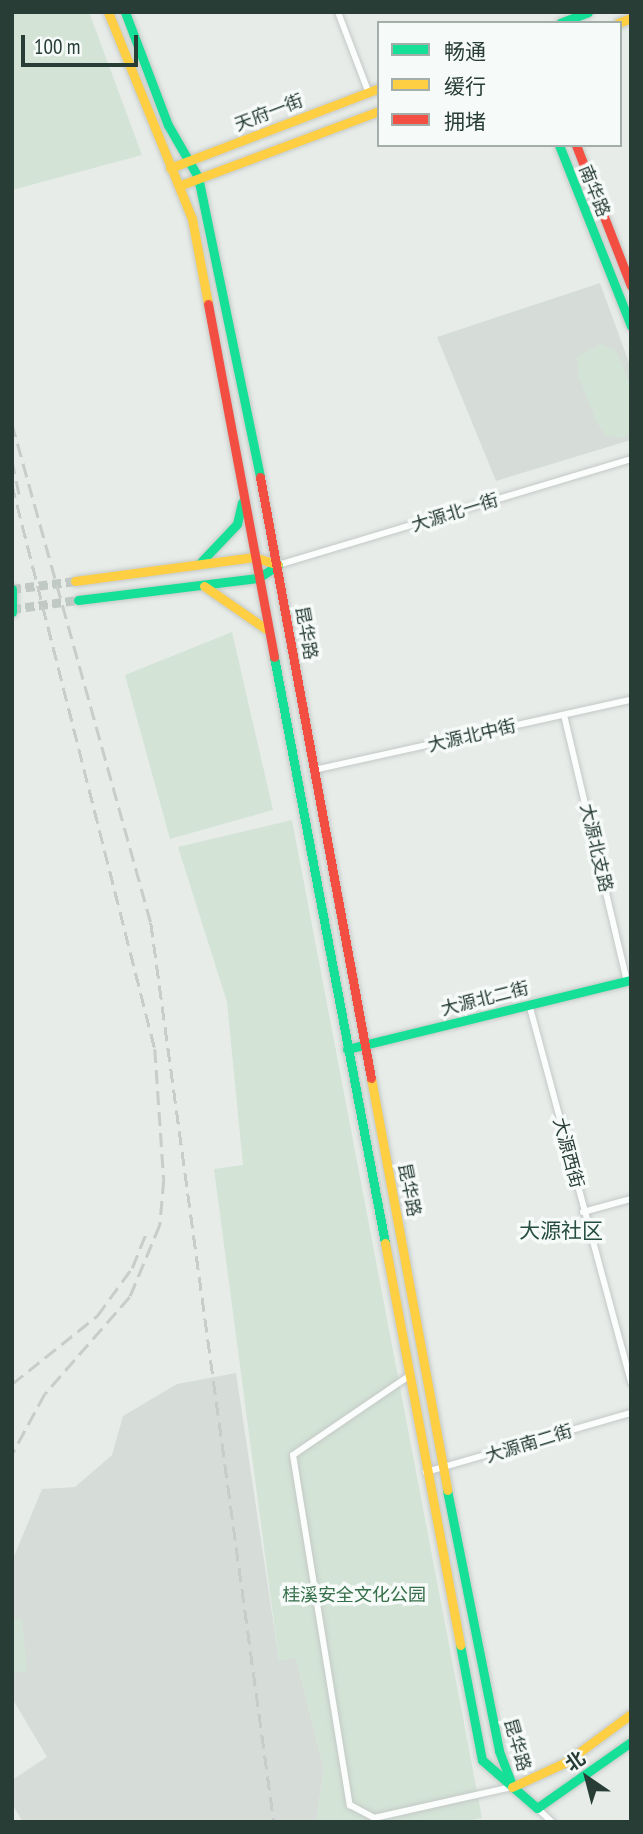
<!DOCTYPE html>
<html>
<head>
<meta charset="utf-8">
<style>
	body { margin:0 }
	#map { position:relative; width:643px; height:1834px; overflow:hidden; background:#e7ece9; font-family:"PT Sans Narrow","Noto Sans SC",sans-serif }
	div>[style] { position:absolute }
	.built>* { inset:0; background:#d6ddd9 }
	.green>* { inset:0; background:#d3e3d6 }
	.secondary-tunnel>* { height:9px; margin-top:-4.5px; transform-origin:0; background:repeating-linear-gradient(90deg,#c1c9c5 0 9px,transparent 0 13.5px) }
	.roads { filter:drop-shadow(0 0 2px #c4c9c6) drop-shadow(0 0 2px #c4c9c6) }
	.street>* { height:6px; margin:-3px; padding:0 3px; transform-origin:3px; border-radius:3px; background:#fbfcfc }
	.fast>* { height:9px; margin:-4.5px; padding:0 4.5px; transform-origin:4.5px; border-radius:4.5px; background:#16e098 }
	.slow>* { height:9px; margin:-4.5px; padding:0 4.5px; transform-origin:4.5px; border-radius:4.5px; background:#ffcf43 }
	.jam>* { height:9px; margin:-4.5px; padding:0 4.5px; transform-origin:4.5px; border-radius:4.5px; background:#f24e42 }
	.rail>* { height:2.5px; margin-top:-1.25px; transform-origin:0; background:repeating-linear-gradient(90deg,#c8ccca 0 14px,transparent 0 21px) }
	span { translate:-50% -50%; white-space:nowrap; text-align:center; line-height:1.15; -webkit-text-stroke:7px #f6faf8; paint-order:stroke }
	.street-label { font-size:18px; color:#273d36 }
	.park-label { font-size:18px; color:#356f49 }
	.quarter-label { font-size:21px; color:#254d41 }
	.frame { position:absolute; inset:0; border:14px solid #273d36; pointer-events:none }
	.legend { position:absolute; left:377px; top:21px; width:245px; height:126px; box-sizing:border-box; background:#f6faf8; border:2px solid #a3aeaa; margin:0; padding:9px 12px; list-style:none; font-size:21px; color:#273d36 }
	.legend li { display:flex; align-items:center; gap:14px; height:35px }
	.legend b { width:35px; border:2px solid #a3aeaa }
	.north { position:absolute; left:552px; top:1743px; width:70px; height:70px; -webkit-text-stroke:5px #f6faf8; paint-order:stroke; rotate:325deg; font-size:19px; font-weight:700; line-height:28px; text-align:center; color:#273d36 }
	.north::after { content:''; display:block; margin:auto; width:24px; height:32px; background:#273d36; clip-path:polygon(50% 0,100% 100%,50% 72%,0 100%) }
	.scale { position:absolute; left:21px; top:35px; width:117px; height:32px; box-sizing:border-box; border:4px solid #273d36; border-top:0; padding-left:9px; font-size:21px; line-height:24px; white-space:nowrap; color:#273d36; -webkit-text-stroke:5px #f6faf8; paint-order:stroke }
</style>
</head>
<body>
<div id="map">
	<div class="built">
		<i style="clip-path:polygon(600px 283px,631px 368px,631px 440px,496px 481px,437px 337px)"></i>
		<i style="clip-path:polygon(236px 1373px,279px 1660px,296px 1657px,324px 1769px,316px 1822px,23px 1822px,12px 1804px,12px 1780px,47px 1757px,12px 1698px,12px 1561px,42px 1489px,75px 1487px,112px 1455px,123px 1416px,177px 1384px)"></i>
	</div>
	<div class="green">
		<i style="clip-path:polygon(12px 12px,89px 12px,142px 155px,12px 190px)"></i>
		<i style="clip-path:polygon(601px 344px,616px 351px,631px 387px,631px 434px,623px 438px,606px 435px,598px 425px,579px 377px,577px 357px)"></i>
		<i style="clip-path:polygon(232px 632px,273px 810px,170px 839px,125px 675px)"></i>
		<i style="clip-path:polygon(292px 820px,482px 1818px,462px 1822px,316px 1822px,324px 1769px,296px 1658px,279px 1661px,214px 1169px,243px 1165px,227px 1002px,178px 847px)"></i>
		<i style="clip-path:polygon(22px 1619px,27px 1671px,12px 1673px,12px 1620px)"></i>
	</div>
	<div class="secondary-tunnel">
		<i style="left:12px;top:589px;width:64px;rotate:-7.2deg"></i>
		<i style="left:12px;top:609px;width:67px;rotate:-7.8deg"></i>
	</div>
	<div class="roads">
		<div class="street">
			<i style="left:338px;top:12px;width:85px;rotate:69.2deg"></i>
			<i style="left:278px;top:565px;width:369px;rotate:-16.7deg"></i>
			<i style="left:564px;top:715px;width:273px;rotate:76.7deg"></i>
			<i style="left:314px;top:770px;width:325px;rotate:-12.5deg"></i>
			<i style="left:529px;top:1004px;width:392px;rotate:74.9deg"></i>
			<i style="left:583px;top:1212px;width:50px;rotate:-15.2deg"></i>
			<i style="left:409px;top:1376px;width:140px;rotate:145.7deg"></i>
			<i style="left:293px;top:1455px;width:355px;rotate:80.8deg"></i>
			<i style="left:350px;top:1805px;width:27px;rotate:28deg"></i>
			<i style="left:374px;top:1818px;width:141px;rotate:-12.7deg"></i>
			<i style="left:426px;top:1472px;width:213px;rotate:-16.1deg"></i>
			<i style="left:537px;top:1808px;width:21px;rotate:43deg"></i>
		</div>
		<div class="fast">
			<i style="left:125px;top:12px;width:121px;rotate:69.2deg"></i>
			<i style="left:168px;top:125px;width:60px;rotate:60deg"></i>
			<i style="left:198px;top:177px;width:306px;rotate:78.3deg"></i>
			<i style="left:560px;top:23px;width:30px;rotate:-21deg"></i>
			<i style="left:559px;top:145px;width:195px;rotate:68.3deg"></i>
			<i style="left:199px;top:564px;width:55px;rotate:-46.5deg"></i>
			<i style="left:237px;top:524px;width:22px;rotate:-77deg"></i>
			<i style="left:12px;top:589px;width:23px;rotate:90deg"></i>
			<i style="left:78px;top:600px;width:181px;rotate:-7deg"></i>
			<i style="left:258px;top:578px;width:24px;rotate:-33deg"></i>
			<i style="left:274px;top:657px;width:596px;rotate:79.27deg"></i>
			<i style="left:347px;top:1049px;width:292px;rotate:-13.7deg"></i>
			<i style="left:447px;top:1490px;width:266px;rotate:78.7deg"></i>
			<i style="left:499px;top:1751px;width:36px;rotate:69deg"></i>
			<i style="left:460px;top:1645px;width:117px;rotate:79.2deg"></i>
			<i style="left:482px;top:1760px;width:73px;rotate:41.1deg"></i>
			<i style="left:537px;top:1808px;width:115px;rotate:-35.1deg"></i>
		</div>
		<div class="slow">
			<i style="left:108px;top:12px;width:223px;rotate:67.9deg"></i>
			<i style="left:192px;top:219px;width:86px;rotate:79.3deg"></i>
			<i style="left:618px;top:23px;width:14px;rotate:-21deg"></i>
			<i style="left:170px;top:168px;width:224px;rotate:-20.9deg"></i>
			<i style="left:181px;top:185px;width:211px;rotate:-20.5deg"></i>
			<i style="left:75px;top:581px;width:181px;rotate:-7.6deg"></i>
			<i style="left:254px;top:557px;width:25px;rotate:18deg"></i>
			<i style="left:204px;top:586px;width:75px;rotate:34.7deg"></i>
			<i style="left:371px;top:1078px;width:419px;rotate:79.5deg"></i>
			<i style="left:385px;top:1243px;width:409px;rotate:79.4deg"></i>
			<i style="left:512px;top:1787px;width:60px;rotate:-24.8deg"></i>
			<i style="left:566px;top:1762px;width:81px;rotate:-36.4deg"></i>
		</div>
		<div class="jam">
			<i style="left:576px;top:145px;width:151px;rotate:68.7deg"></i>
			<i style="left:208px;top:304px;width:359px;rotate:79.4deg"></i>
			<i style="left:260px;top:477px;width:611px;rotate:79.54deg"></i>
		</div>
	</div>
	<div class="rail">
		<i style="left:12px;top:423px;width:519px;rotate:74.46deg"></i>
		<i style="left:151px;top:923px;width:907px;rotate:82.21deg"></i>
		<i style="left:12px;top:460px;width:35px;rotate:78deg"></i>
		<i style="left:12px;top:484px;width:583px;rotate:75.8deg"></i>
		<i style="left:155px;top:1049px;width:131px;rotate:86.1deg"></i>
		<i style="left:164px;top:1180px;width:45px;rotate:95.1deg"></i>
		<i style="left:160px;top:1225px;width:78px;rotate:112.6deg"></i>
		<i style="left:130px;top:1297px;width:129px;rotate:131.2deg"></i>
		<i style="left:45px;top:1394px;width:69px;rotate:118.4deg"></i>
		<i style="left:12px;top:1384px;width:109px;rotate:-38.7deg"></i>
		<i style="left:97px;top:1316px;width:59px;rotate:-53.9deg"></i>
		<i style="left:132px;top:1268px;width:37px;rotate:-68deg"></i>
	</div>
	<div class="street-label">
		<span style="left:269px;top:113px;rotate:-21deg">天府一街</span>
		<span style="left:594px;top:191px;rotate:68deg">南华路</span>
		<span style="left:455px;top:513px;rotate:-17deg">大源北一街</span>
		<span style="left:306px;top:633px;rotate:80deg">昆华路</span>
		<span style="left:472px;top:736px;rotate:-13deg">大源北中街</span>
		<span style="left:596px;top:848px;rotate:77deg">大源北支路</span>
		<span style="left:485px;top:999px;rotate:-14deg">大源北二街</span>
		<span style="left:568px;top:1153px;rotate:75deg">大源西街</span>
		<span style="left:409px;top:1190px;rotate:79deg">昆华路</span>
		<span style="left:529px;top:1444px;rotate:-17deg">大源南二街</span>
		<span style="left:517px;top:1745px;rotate:74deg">昆华路</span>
	</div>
	<div class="park-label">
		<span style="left:354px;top:1595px">桂溪安全文化公园</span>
	</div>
	<div class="quarter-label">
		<span style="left:561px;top:1231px">大源社区</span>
	</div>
	<div class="frame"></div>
	<ul class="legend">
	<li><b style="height:9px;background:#16e098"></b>畅通</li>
	<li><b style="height:9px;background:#ffcf43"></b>缓行</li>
	<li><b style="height:9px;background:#f24e42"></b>拥堵</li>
	</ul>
	<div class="north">北</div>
	<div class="scale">100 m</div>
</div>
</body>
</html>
